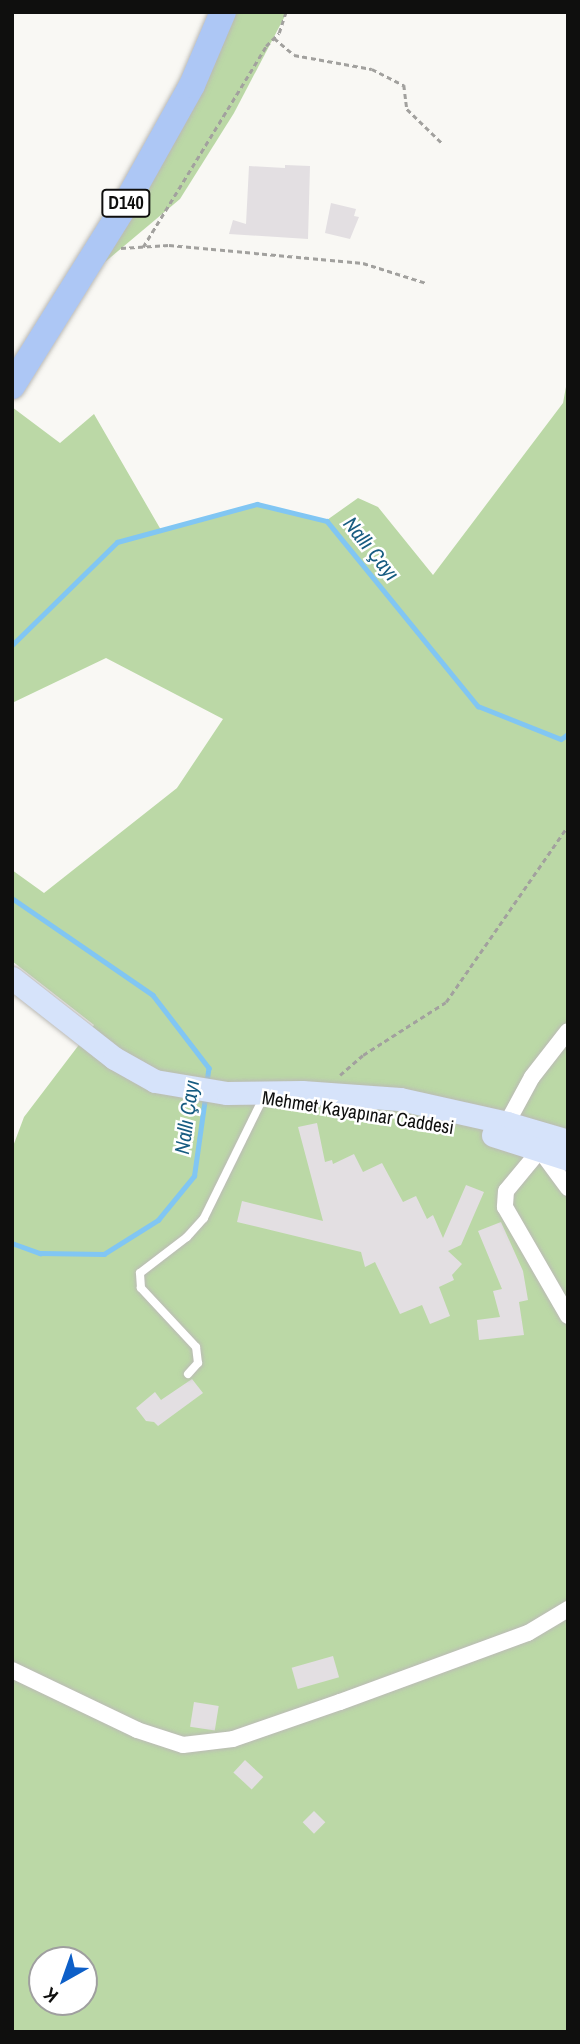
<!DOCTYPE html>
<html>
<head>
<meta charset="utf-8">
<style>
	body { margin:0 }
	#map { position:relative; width:580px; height:2044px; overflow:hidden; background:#f9f8f4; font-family:"Archivo Narrow",sans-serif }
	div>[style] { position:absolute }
	.green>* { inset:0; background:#bbd8a6 }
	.stream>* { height:4.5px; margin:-2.25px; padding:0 2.25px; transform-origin:2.25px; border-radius:2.25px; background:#81c6f3 }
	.building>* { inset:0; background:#e3dfe2; transform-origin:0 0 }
	.path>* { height:2.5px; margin-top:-1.25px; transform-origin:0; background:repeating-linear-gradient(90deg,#a2a19e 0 5px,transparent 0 8.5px) }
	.roads { filter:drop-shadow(0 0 2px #bbbab6) drop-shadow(0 0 2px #bbbab6) }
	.service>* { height:8px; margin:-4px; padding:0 4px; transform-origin:4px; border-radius:4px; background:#fff }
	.minor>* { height:16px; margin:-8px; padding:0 8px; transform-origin:8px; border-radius:8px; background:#fff }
	.secondary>* { height:23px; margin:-11.5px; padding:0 11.5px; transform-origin:11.5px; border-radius:11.5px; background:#d6e3fa }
	.primary>* { height:26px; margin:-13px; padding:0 13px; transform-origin:13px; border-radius:13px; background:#adc7f5 }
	span { translate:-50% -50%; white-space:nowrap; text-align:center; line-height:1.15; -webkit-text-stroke:5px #fff; paint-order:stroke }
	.shield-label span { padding:2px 5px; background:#fff; border:2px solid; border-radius:5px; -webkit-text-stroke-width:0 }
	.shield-label { font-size:18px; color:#0f0f0e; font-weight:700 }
	.street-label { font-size:19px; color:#0f0f0e }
	.water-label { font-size:21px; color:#175c81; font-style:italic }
	.frame { position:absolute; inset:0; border:14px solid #0f0f0e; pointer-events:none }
	.north { position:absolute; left:28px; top:1946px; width:70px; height:70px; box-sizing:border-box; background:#fff; border:2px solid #9f9f9f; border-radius:50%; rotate:220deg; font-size:19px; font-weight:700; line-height:28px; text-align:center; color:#0f0f0e }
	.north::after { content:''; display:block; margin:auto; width:24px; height:32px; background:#0d5fc8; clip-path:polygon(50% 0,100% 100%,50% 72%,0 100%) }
</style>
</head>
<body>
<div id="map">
	<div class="green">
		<i style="clip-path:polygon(223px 12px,287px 12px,234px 113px,180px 199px,105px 262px)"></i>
		<i style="clip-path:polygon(evenodd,568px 376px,568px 2032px,12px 2032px,12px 1149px,24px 1117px,94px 1025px,12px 961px,12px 870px,44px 893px,177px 788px,223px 719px,106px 658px,12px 703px,12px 407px,60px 443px,94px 414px,161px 530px,261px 505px,327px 520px,358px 498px,378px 507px,433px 575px,563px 403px,568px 376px,42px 1960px,84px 1960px,84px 2002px,42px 2002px,42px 1960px)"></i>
	</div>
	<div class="stream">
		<i style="left:12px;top:645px;width:147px;rotate:-44.4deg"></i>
		<i style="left:117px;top:542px;width:145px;rotate:-15.2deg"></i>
		<i style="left:257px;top:504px;width:72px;rotate:13.7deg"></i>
		<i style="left:327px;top:521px;width:239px;rotate:50.8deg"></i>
		<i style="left:478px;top:706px;width:89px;rotate:21.7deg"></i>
		<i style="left:561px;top:739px;width:9px;rotate:-36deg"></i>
		<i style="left:12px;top:898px;width:171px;rotate:34.5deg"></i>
		<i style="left:153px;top:995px;width:92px;rotate:52.5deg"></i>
		<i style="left:209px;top:1068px;width:15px;rotate:98deg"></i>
		<i style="left:12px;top:1243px;width:30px;rotate:20deg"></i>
		<i style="left:40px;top:1253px;width:64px;rotate:0.9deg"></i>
		<i style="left:104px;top:1254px;width:64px;rotate:-32.2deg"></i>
		<i style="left:158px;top:1220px;width:57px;rotate:-50.7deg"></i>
		<i style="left:194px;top:1176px;width:79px;rotate:-82deg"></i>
	</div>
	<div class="building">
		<i style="clip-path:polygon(285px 165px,310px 166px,308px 239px,229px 234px,233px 220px,246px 224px,249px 166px,285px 168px)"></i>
		<i style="clip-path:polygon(331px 203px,356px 209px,354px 216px,359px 217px,350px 239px,325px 233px)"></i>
		<i style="clip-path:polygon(317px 1123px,325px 1162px,332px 1160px,333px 1164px,354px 1154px,363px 1172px,382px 1163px,403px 1202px,416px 1196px,427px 1219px,433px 1215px,443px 1238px,466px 1185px,484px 1192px,461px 1245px,448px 1251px,462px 1264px,452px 1275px,454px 1280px,439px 1287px,450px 1316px,430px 1324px,422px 1305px,400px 1314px,375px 1262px,365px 1267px,361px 1252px,237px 1222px,242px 1201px,323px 1221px,298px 1127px)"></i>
		<i style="clip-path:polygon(501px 1222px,523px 1271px,528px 1300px,519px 1302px,524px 1335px,479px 1340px,477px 1320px,500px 1317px,493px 1291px,502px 1289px,478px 1231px)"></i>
		<i style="clip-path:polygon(192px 1379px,203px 1393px,158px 1426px,154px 1422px,146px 1421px,136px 1408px,155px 1392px,161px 1400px)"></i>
		<i style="left:333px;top:1656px;width:22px;height:43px;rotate:74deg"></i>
		<i style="left:194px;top:1702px;width:25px;height:25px;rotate:9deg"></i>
		<i style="left:245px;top:1760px;width:25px;height:17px;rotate:43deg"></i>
		<i style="left:314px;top:1811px;width:16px;height:16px;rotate:45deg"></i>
	</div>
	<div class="path">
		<i style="left:274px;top:38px;width:26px;rotate:40deg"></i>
		<i style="left:294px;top:55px;width:79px;rotate:10.2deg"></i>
		<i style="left:372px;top:69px;width:36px;rotate:27deg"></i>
		<i style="left:404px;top:85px;width:24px;rotate:83deg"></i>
		<i style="left:407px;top:109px;width:50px;rotate:44.2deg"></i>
		<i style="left:143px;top:247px;width:236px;rotate:-58.5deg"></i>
		<i style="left:266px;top:46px;width:18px;rotate:-45deg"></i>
		<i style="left:279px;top:33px;width:22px;rotate:-72deg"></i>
		<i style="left:121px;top:248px;width:48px;rotate:-3.6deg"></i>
		<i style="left:169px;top:245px;width:195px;rotate:5.3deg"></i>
		<i style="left:363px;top:263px;width:66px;rotate:17.6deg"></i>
		<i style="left:340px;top:1075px;width:30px;rotate:-41deg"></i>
		<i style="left:363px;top:1055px;width:98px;rotate:-32.6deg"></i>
		<i style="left:446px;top:1002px;width:214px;rotate:-55.3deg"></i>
	</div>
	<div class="roads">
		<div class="service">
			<i style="left:188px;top:1374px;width:15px;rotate:-48deg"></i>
			<i style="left:198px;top:1363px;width:16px;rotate:-97deg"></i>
			<i style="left:196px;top:1347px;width:81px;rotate:-133deg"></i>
			<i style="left:141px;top:1288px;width:15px;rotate:-94deg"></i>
			<i style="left:140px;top:1273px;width:59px;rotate:-37.5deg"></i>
			<i style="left:187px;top:1237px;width:25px;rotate:-48deg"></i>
			<i style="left:204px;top:1218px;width:134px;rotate:-63.8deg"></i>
		</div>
		<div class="minor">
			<i style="left:507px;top:1123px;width:52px;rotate:-61.5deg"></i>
			<i style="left:532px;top:1077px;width:58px;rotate:-52deg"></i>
			<i style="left:568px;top:1188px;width:47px;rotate:-126.4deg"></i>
			<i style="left:540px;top:1150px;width:53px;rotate:129.7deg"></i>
			<i style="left:506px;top:1191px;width:16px;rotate:94deg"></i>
			<i style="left:505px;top:1207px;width:126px;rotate:60deg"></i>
			<i style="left:12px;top:1670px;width:139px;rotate:25.6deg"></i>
			<i style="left:137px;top:1730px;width:48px;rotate:18.1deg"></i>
			<i style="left:183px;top:1745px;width:50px;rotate:-6.8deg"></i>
			<i style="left:233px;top:1739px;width:113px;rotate:-19.1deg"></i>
			<i style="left:340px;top:1702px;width:200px;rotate:-20.2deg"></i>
			<i style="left:528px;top:1633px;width:47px;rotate:-31deg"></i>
		</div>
		<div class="secondary">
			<i style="left:12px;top:978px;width:130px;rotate:38.1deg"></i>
			<i style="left:114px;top:1058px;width:47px;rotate:29.3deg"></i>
			<i style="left:155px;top:1081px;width:73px;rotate:9.5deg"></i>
			<i style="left:227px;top:1093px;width:75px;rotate:-0.8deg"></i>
			<i style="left:302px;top:1092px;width:98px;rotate:4.1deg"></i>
			<i style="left:400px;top:1099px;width:110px;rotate:12.6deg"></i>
			<i style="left:507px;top:1123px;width:64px;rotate:16.4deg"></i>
			<i style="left:493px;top:1135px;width:79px;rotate:17.7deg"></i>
		</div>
		<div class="primary">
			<i style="left:12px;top:386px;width:213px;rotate:-58deg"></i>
			<i style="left:125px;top:205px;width:137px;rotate:-60.8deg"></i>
			<i style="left:192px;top:85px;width:79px;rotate:-67deg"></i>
		</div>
	</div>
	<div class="shield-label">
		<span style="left:126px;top:203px">D140</span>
	</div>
	<div class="street-label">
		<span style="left:358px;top:1113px;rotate:9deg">Mehmet Kayapınar Caddesi</span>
	</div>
	<div class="water-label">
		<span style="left:371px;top:549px;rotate:51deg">Nallı Çayı</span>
		<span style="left:187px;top:1117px;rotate:-82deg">Nallı Çayı</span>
	</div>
	<div class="frame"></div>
	<div class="north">K</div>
</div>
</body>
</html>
